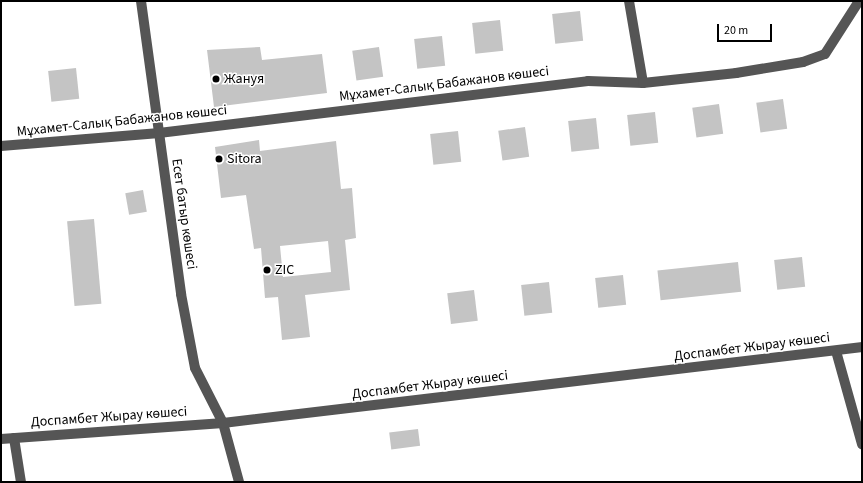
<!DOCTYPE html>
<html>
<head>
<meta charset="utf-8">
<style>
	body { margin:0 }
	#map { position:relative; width:863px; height:483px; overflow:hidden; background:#fff; font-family:"Source Sans 3",sans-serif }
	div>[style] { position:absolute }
	.building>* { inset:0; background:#c4c4c4; transform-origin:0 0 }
	.minor>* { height:10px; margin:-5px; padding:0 5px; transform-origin:5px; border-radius:5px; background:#555 }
	.dots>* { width:11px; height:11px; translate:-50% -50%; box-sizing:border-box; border:2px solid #fff; border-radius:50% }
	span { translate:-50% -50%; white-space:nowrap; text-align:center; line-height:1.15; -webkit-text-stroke:3px #fff; paint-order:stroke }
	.poi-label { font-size:14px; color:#000 }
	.left { translate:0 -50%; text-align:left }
	.street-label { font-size:14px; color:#000 }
	.frame { position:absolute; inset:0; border:2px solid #000; pointer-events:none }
	.scale { position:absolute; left:717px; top:24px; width:55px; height:18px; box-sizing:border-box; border:2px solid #000; border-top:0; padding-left:5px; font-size:12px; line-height:14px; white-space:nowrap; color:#000; -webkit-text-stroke:3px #fff; paint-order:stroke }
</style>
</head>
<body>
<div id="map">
	<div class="building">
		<i style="left:580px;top:11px;width:30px;height:28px;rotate:84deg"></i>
		<i style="left:500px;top:20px;width:31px;height:28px;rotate:84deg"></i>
		<i style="left:442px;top:36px;width:30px;height:28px;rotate:84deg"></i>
		<i style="clip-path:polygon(260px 47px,262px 60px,322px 54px,327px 93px,214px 107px,207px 50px)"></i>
		<i style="left:379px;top:47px;width:30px;height:27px;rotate:82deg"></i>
		<i style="left:76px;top:68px;width:31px;height:28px;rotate:84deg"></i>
		<i style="left:783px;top:99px;width:30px;height:27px;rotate:82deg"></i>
		<i style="left:719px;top:104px;width:30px;height:27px;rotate:82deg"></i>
		<i style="left:655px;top:112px;width:31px;height:28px;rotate:84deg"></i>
		<i style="left:596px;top:118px;width:31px;height:28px;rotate:84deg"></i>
		<i style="left:525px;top:127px;width:30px;height:27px;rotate:82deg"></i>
		<i style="left:458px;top:131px;width:31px;height:28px;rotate:84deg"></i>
		<i style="clip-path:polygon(evenodd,259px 140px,260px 151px,336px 141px,341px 189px,352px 188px,356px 238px,345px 240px,350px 290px,305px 295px,310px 337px,282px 340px,278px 297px,265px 298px,261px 248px,254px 249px,246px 195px,221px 198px,215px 147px,259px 140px,328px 241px,331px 272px,283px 277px,280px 246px,328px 241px)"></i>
		<i style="left:143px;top:190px;width:22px;height:18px;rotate:80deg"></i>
		<i style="left:94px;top:219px;width:85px;height:27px;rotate:85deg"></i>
		<i style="left:802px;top:257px;width:30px;height:28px;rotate:84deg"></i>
		<i style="left:738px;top:262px;width:30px;height:81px;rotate:84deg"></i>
		<i style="left:623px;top:275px;width:30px;height:28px;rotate:84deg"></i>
		<i style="left:549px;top:282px;width:31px;height:28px;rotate:84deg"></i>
		<i style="left:474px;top:290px;width:31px;height:27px;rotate:83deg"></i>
		<i style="left:418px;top:429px;width:17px;height:29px;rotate:83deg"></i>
	</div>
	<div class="minor">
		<i style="left:141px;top:1px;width:296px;rotate:82.2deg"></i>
		<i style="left:181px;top:294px;width:75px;rotate:79.3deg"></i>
		<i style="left:195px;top:368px;width:62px;rotate:63deg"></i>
		<i style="left:223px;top:423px;width:61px;rotate:74.8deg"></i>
		<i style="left:629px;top:1px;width:83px;rotate:80.3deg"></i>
		<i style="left:1px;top:146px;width:159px;rotate:-4.7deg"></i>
		<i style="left:159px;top:133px;width:432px;rotate:-6.9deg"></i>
		<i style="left:588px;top:81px;width:55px;rotate:2.1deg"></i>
		<i style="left:643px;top:83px;width:94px;rotate:-6.1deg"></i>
		<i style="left:736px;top:73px;width:68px;rotate:-9.3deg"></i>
		<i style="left:803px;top:62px;width:23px;rotate:-20deg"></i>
		<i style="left:825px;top:54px;width:63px;rotate:-57.3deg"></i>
		<i style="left:836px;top:351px;width:97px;rotate:74.4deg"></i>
		<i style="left:14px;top:438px;width:45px;rotate:81deg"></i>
		<i style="left:1px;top:439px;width:223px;rotate:-4.1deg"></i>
		<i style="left:223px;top:423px;width:644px;rotate:-6.78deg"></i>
	</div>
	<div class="dots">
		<i style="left:216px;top:79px;background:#000"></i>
		<i style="left:219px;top:159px;background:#000"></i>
		<i style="left:267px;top:270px;background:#000"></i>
	</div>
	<div class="poi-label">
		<span class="left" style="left:224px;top:79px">Жануя</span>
		<span class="left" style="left:227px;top:159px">Sitora</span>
		<span class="left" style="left:275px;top:270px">ZIC</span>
	</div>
	<div class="street-label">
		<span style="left:444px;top:84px;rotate:-7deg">Мұхамет-Салық Бабажанов көшесі</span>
		<span style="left:122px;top:121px;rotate:-6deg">Мұхамет-Салық Бабажанов көшесі</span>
		<span style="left:184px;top:214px;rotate:82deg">Есет батыр көшесі</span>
		<span style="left:752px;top:347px;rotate:-7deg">Доспамбет Жырау көшесі</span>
		<span style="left:430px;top:385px;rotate:-7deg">Доспамбет Жырау көшесі</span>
		<span style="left:109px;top:417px;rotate:-4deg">Доспамбет Жырау көшесі</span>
	</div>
	<div class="frame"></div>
	<div class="scale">20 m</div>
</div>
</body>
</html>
